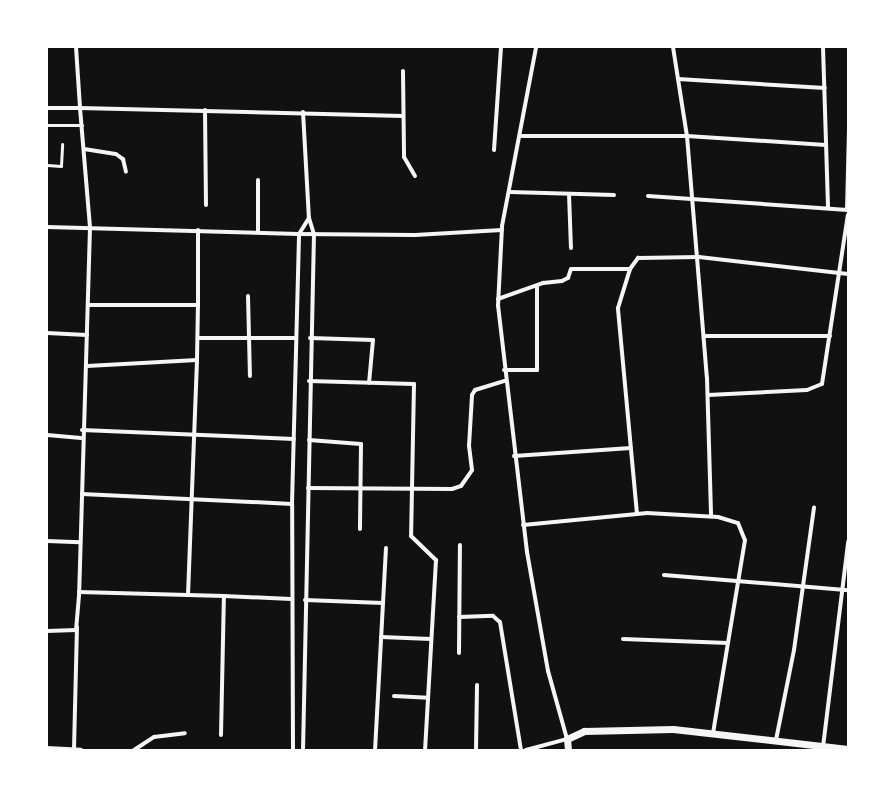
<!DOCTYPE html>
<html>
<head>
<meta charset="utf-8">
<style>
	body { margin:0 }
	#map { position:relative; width:895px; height:797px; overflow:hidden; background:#111; font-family:"Noto Sans",sans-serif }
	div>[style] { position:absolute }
	.service>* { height:3px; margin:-1.5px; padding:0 1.5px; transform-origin:1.5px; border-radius:1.5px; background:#f5f5f5 }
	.minor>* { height:4px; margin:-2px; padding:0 2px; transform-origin:2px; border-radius:2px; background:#f5f5f5 }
	.tertiary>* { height:7px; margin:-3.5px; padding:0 3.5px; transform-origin:3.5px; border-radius:3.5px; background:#f5f5f5 }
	span { translate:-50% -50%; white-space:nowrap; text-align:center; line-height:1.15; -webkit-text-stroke:4px #fff; paint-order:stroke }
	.frame { position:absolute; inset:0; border:48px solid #fff; pointer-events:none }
</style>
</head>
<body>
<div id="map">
	<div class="service">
		<i style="left:47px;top:125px;width:35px"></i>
		<i style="left:47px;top:165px;width:14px;rotate:4deg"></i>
		<i style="left:61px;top:166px;width:22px;rotate:-87deg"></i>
		<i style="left:846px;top:210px;width:84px;rotate:-88.6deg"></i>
	</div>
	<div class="minor">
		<i style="left:76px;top:47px;width:61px;rotate:86.2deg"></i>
		<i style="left:80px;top:108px;width:323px;rotate:1.4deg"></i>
		<i style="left:673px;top:47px;width:90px;rotate:81.1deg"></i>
		<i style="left:687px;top:136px;width:139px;rotate:3.7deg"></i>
		<i style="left:823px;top:47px;width:161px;rotate:88.2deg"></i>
		<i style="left:403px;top:71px;width:86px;rotate:89.3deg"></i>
		<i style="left:404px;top:157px;width:22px;rotate:60deg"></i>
		<i style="left:678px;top:79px;width:147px;rotate:3.5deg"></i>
		<i style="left:47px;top:108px;width:33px"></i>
		<i style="left:80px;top:108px;width:120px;rotate:85.2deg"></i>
		<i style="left:90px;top:228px;width:364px;rotate:91.7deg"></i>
		<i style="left:79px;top:592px;width:145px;rotate:1.6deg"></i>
		<i style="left:205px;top:110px;width:95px;rotate:89.4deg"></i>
		<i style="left:303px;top:112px;width:106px;rotate:86.8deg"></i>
		<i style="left:309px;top:218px;width:17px;rotate:73deg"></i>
		<i style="left:314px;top:234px;width:516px;rotate:91.22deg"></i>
		<i style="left:522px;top:136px;width:165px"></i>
		<i style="left:687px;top:136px;width:243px;rotate:85.3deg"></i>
		<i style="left:707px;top:378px;width:138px;rotate:88.3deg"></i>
		<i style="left:84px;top:149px;width:32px;rotate:9deg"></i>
		<i style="left:116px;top:154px;width:9px;rotate:36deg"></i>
		<i style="left:123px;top:159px;width:13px;rotate:77deg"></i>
		<i style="left:494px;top:150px;width:103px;rotate:-86.1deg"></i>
		<i style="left:510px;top:192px;width:104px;rotate:1.7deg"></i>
		<i style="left:569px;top:194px;width:54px;rotate:87.9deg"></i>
		<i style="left:648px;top:196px;width:200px;rotate:4deg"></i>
		<i style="left:47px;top:227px;width:252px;rotate:1.6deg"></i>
		<i style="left:299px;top:234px;width:116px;rotate:0.5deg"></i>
		<i style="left:415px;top:235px;width:87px;rotate:-3.3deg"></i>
		<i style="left:258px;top:232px;width:52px;rotate:-90deg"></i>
		<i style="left:248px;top:296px;width:80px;rotate:88.6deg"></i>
		<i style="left:498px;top:299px;width:48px;rotate:-19.6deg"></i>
		<i style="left:543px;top:283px;width:19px;rotate:-6deg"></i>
		<i style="left:562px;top:281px;width:7px;rotate:-27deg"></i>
		<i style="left:568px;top:278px;width:9px;rotate:-72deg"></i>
		<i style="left:571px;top:269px;width:59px"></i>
		<i style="left:198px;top:305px;width:75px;rotate:-90deg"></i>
		<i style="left:47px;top:333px;width:40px;rotate:2.9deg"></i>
		<i style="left:704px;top:336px;width:126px"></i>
		<i style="left:198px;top:338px;width:98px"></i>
		<i style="left:310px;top:338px;width:63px;rotate:1.8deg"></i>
		<i style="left:373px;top:340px;width:43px;rotate:95.3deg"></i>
		<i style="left:87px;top:366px;width:110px;rotate:-3.1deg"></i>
		<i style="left:197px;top:360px;width:55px;rotate:-89deg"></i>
		<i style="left:198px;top:305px;width:109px;rotate:180deg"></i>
		<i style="left:504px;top:370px;width:33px"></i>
		<i style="left:537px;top:370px;width:83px;rotate:-90deg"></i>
		<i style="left:309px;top:381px;width:105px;rotate:1.6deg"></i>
		<i style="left:414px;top:384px;width:152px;rotate:91.1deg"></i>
		<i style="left:411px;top:536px;width:35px;rotate:44deg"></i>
		<i style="left:436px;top:560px;width:190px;rotate:93.3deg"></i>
		<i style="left:708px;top:395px;width:99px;rotate:-2.9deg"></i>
		<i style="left:807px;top:390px;width:16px;rotate:-22deg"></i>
		<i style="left:822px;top:384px;width:171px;rotate:-81.3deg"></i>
		<i style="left:82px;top:430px;width:212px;rotate:2.4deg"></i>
		<i style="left:47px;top:435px;width:34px;rotate:5deg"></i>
		<i style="left:309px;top:440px;width:52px;rotate:4.4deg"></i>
		<i style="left:361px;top:444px;width:85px;rotate:90.7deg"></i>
		<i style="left:514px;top:456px;width:117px;rotate:-3.9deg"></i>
		<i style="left:308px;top:488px;width:144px;rotate:0.4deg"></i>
		<i style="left:452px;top:489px;width:9px;rotate:-18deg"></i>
		<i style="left:461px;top:486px;width:19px;rotate:-55deg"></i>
		<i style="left:472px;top:470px;width:24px;rotate:-97deg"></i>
		<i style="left:469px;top:446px;width:51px;rotate:-86.6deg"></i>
		<i style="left:472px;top:395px;width:6px;rotate:-59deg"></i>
		<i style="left:475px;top:390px;width:31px;rotate:-17deg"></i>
		<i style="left:82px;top:494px;width:210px;rotate:2.7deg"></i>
		<i style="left:637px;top:514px;width:207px;rotate:-95.3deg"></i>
		<i style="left:618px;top:308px;width:41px;rotate:-72.9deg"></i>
		<i style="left:630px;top:269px;width:14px;rotate:-54deg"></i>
		<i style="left:638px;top:258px;width:61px;rotate:-0.9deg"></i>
		<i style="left:699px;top:257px;width:150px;rotate:6.5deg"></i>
		<i style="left:523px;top:525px;width:125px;rotate:-5.5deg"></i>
		<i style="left:647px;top:513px;width:71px;rotate:3.2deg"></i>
		<i style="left:718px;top:517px;width:21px;rotate:17deg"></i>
		<i style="left:738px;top:523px;width:18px;rotate:68deg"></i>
		<i style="left:745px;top:540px;width:196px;rotate:99.4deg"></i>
		<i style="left:47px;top:541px;width:33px;rotate:2deg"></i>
		<i style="left:664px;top:575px;width:185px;rotate:4.7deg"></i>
		<i style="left:188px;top:595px;width:235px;rotate:-87.8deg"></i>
		<i style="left:305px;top:600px;width:78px;rotate:2.2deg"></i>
		<i style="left:383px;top:603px;width:147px;rotate:93.1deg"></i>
		<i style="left:383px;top:603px;width:55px;rotate:-86.9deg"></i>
		<i style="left:459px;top:617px;width:34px;rotate:-2deg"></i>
		<i style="left:493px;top:616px;width:9px;rotate:41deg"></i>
		<i style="left:500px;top:622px;width:130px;rotate:80.7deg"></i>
		<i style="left:47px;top:631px;width:29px;rotate:-2deg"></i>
		<i style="left:76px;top:630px;width:38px;rotate:-85deg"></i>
		<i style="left:381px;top:637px;width:50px;rotate:2.3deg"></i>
		<i style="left:623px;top:639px;width:105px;rotate:2.2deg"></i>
		<i style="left:459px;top:653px;width:108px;rotate:-89.5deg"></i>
		<i style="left:394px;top:696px;width:34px;rotate:3deg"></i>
		<i style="left:221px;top:735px;width:139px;rotate:-88.8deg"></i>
		<i style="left:224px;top:596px;width:67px;rotate:2.6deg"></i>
		<i style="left:776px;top:740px;width:92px;rotate:-78.7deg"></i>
		<i style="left:794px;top:650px;width:144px;rotate:-82deg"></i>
		<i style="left:823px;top:747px;width:207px;rotate:-83deg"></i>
		<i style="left:47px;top:748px;width:34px;rotate:3deg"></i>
		<i style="left:74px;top:749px;width:122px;rotate:-88.6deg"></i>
		<i style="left:134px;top:750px;width:24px;rotate:-33deg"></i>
		<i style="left:154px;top:737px;width:31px;rotate:-7deg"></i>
		<i style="left:293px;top:750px;width:246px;rotate:-90.2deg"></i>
		<i style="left:292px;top:504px;width:270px;rotate:-88.5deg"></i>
		<i style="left:299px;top:234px;width:19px;rotate:-58deg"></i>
		<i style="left:476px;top:750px;width:65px;rotate:-89.1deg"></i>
		<i style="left:526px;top:750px;width:42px;rotate:-15deg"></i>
		<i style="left:567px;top:739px;width:71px;rotate:-105.6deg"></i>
		<i style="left:548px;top:671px;width:121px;rotate:-100deg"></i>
		<i style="left:527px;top:552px;width:248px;rotate:-96.7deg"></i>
		<i style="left:498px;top:306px;width:80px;rotate:-87.1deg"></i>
		<i style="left:502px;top:226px;width:182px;rotate:-79.2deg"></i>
	</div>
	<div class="tertiary">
		<i style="left:568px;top:750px;width:11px;rotate:-95deg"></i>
		<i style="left:567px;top:739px;width:19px;rotate:-25deg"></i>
		<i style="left:584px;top:731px;width:89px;rotate:-1.3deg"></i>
		<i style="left:673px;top:729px;width:176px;rotate:6.5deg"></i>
	</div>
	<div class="frame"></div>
</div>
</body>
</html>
